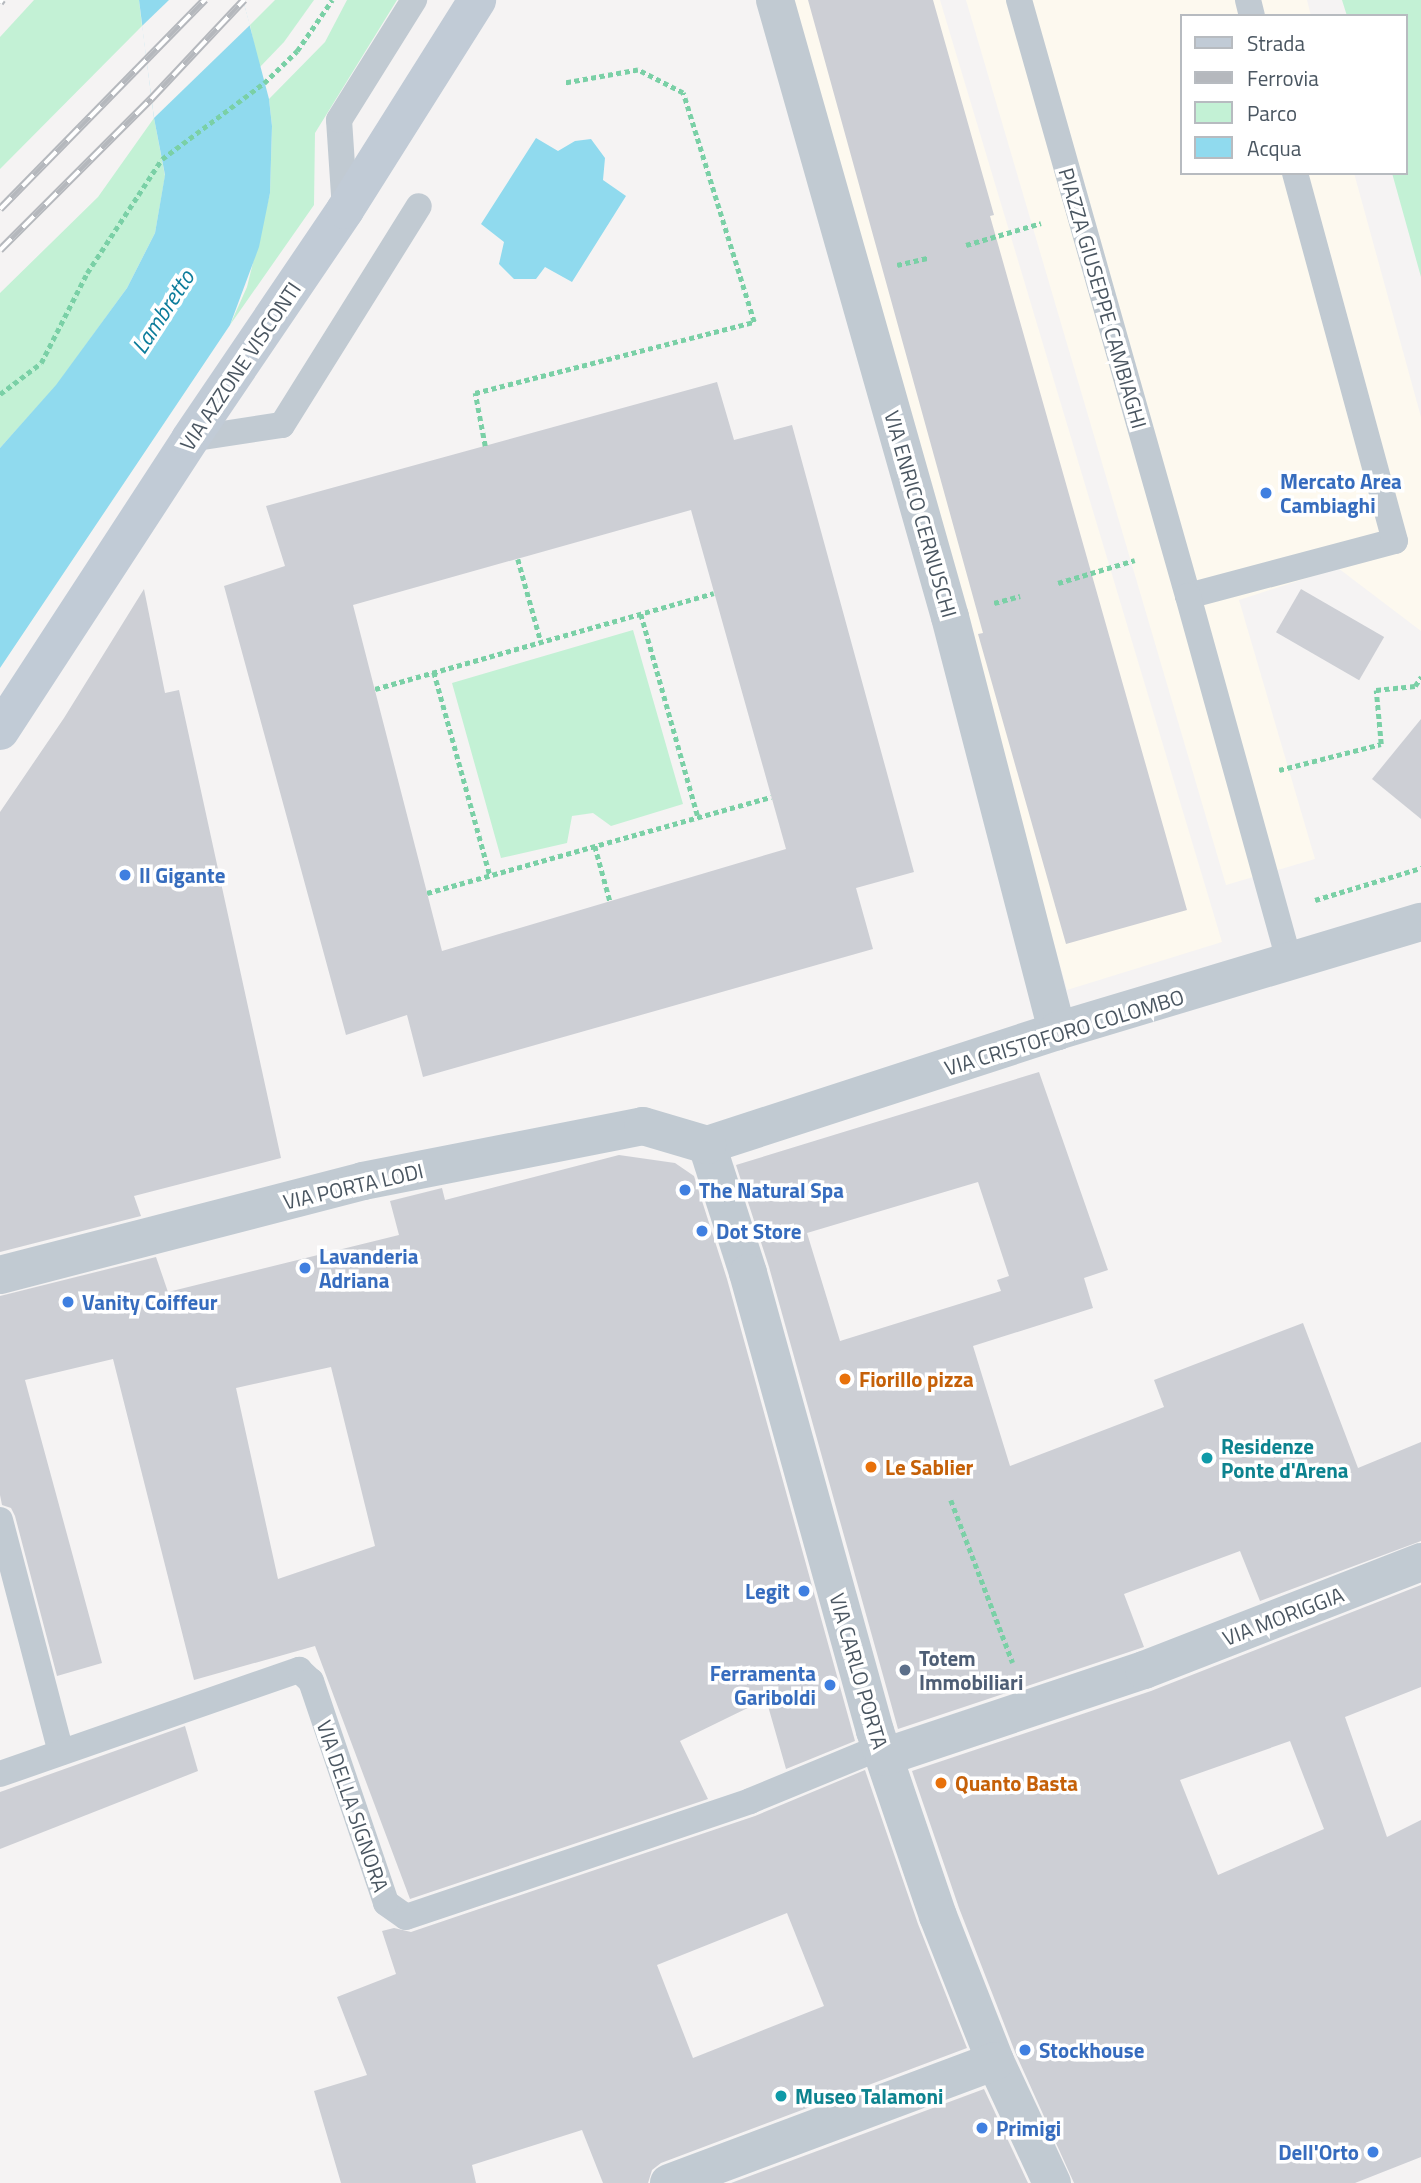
<!DOCTYPE html>
<html>
<head>
<meta charset="utf-8">
<style>
	body { margin:0 }
	#map { position:relative; width:1421px; height:2183px; overflow:hidden; background:#f5f3f3; font-family:"Titillium Web",sans-serif }
	div>[style] { position:absolute }
	.commercial>* { inset:0; background:#fdf9ef }
	.green>* { inset:0; background:#c3f1d5 }
	.water>* { inset:0; background:#90daee }
	.pier>* { inset:0; background:#f5f3f3 }
	.building>* { inset:0; background:#cdcfd5; transform-origin:0 0 }
	.path>* { height:4.5px; margin-top:-2.25px; transform-origin:0; background:repeating-linear-gradient(90deg,#7ad0a6 0 5px,transparent 0 8.5px) }
	.lane>* { height:26px; margin:-13px; padding:0 13px; transform-origin:13px; border-radius:13px; background:#c1cad2 }
	.street>* { height:38px; margin:-19px; padding:0 19px; transform-origin:19px; border-radius:19px; background:#c1cad2 }
	.secondary>* { height:38px; margin:-19px; padding:0 19px; transform-origin:19px; border-radius:19px; background:#c1cbd6 }
	.rail>* { height:8px; margin-top:-4px; transform-origin:0; background:repeating-linear-gradient(90deg,#fff 0 16px,#b5b8bd 0 32px); box-sizing:border-box; border-block:2px solid #b5b8bd }
	.dots>* { width:19px; height:19px; translate:-50% -50%; box-sizing:border-box; border:4px solid #fff; border-radius:50% }
	span { translate:-50% -50%; white-space:nowrap; text-align:center; line-height:1.15; -webkit-text-stroke:7px #fff; paint-order:stroke }
	.street-label { font-size:21px; color:#4a5661 }
	.shop-label { font-size:21px; color:#366cbe; font-weight:700 }
	.left { translate:0 -50%; text-align:left }
	.right { translate:-100% -50%; text-align:right }
	.food-label { font-size:21px; color:#c56008; font-weight:700 }
	.culture-label { font-size:21px; color:#0d838f; font-weight:700 }
	.service-label { font-size:21px; color:#4e5e75; font-weight:700 }
	.water-label { font-size:23px; color:#0c7c9b; font-style:italic }
	.legend { position:absolute; left:1180px; top:14px; width:228px; height:161px; box-sizing:border-box; background:#fff; border:2px solid #b7bbc0; margin:0; padding:9px 12px; list-style:none; font-size:21px; color:#4a5661 }
	.legend li { display:flex; align-items:center; gap:14px; height:35px }
	.legend b { width:35px; border:2px solid #b7bbc0 }
</style>
</head>
<body>
<div id="map">
	<div class="commercial">
		<i style="clip-path:polygon(789px 0,940px 0,1222px 942px,1067px 990px)"></i>
		<i style="clip-path:polygon(966px 0,1307px 0,1311px 16px,1181px 16px,1181px 173px,1354px 173px,1421px 417px,1421px 631px,1338px 568px,1239px 600px,1315px 859px,1226px 885px)"></i>
	</div>
	<div class="green">
		<i style="clip-path:polygon(34px 0,139px 0,142px 26px,0 169px,0 37px)"></i>
		<i style="clip-path:polygon(275px 0,314px 0,284px 42px,259px 68px,250px 25px)"></i>
		<i style="clip-path:polygon(347px 0,397px 0,315px 133px,314px 205px,230px 325px,247px 287px,270px 193px,272px 126px,269px 99px,325px 42px)"></i>
		<i style="clip-path:polygon(1342px 0,1421px 0,1421px 277px,1392px 173px,1405px 173px,1405px 16px,1347px 16px)"></i>
		<i style="clip-path:polygon(154px 118px,165px 176px,155px 233px,127px 288px,56px 386px,0 448px,0 293px,98px 197px)"></i>
		<i style="clip-path:polygon(633px 630px,683px 804px,611px 826px,593px 813px,572px 816px,567px 843px,501px 858px,452px 683px)"></i>
	</div>
	<div class="water">
		<i style="clip-path:polygon(139px 0,243px 0,269px 99px,272px 126px,270px 193px,259px 247px,230px 325px,0 668px,0 448px,56px 385px,127px 288px,155px 233px,165px 175px,154px 118px)"></i>
		<i style="clip-path:polygon(536px 138px,558px 151px,575px 141px,591px 139px,605px 158px,603px 180px,626px 196px,572px 282px,545px 267px,536px 279px,514px 279px,499px 264px,504px 242px,481px 224px)"></i>
	</div>
	<div class="pier">
		<i style="clip-path:polygon(169px 0,243px 0,250px 25px,154px 118px,142px 26px)"></i>
	</div>
	<div class="building">
		<i style="clip-path:polygon(808px 0,933px 0,994px 215px,990px 216px,1187px 910px,1066px 944px,978px 634px,983px 633px)"></i>
		<i style="clip-path:polygon(evenodd,717px 382px,734px 440px,792px 425px,914px 872px,856px 888px,873px 949px,423px 1077px,407px 1015px,346px 1035px,224px 586px,285px 566px,266px 506px,717px 382px,691px 510px,786px 849px,442px 951px,353px 605px,691px 510px)"></i>
		<i style="clip-path:polygon(144px 589px,165px 693px,179px 690px,281px 1158px,134px 1196px,141px 1216px,0 1252px,0 812px,64px 718px)"></i>
		<i style="left:1301px;top:589px;width:96px;height:50px;rotate:30deg"></i>
		<i style="clip-path:polygon(1421px 719px,1421px 819px,1372px 779px)"></i>
		<i style="clip-path:polygon(evenodd,1039px 1072px,1108px 1270px,1084px 1278px,1093px 1308px,973px 1346px,1010px 1466px,1164px 1407px,1154px 1380px,1303px 1323px,1358px 1468px,1421px 1442px,1421px 1541px,1260px 1601px,1240px 1551px,1124px 1594px,1144px 1647px,898px 1729px,769px 1267px,736px 1165px,1039px 1072px,978px 1182px,1009px 1276px,997px 1280px,1001px 1291px,840px 1341px,807px 1233px,978px 1182px)"></i>
		<i style="clip-path:polygon(evenodd,619px 1155px,675px 1163px,694px 1176px,727px 1279px,855px 1741px,786px 1769px,766px 1699px,680px 1741px,708px 1799px,410px 1899px,315px 1646px,194px 1680px,113px 1359px,25px 1380px,102px 1663px,57px 1676px,15px 1516px,11px 1508px,2px 1505px,0 1495px,0 1296px,156px 1257px,168px 1292px,399px 1235px,390px 1201px,442px 1188px,445px 1200px,619px 1155px,331px 1367px,375px 1546px,278px 1579px,236px 1388px,331px 1367px)"></i>
		<i style="clip-path:polygon(evenodd,1421px 1585px,1421px 1687px,1345px 1717px,1387px 1837px,1421px 1820px,1421px 2157px,1355px 2183px,1074px 2183px,1015px 2052px,959px 1908px,912px 1771px,1151px 1691px,1421px 1585px,1290px 1741px,1324px 1829px,1218px 1875px,1180px 1780px,1290px 1741px)"></i>
		<i style="clip-path:polygon(185px 1726px,198px 1771px,0 1849px,0 1792px)"></i>
		<i style="clip-path:polygon(evenodd,865px 1770px,918px 1924px,967px 2048px,661px 2163px,652px 2170px,648px 2183px,603px 2183px,582px 2130px,472px 2165px,476px 2183px,341px 2183px,314px 2091px,367px 2075px,337px 1997px,396px 1974px,382px 1931px,394px 1928px,411px 1932px,755px 1816px,865px 1770px,787px 1913px,824px 2006px,693px 2058px,657px 1965px,787px 1913px)"></i>
		<i style="clip-path:polygon(984px 2089px,1028px 2183px,731px 2183px)"></i>
	</div>
	<div class="path">
		<i style="left:966px;top:245px;width:78px;rotate:-16.3deg"></i>
		<i style="left:897px;top:265px;width:31px;rotate:-13deg"></i>
		<i style="left:0;top:394px;width:51px;rotate:-37.1deg"></i>
		<i style="left:41px;top:363px;width:101px;rotate:-62.9deg"></i>
		<i style="left:87px;top:273px;width:136px;rotate:-56.7deg"></i>
		<i style="left:162px;top:159px;width:127px;rotate:-36.7deg"></i>
		<i style="left:264px;top:83px;width:46px;rotate:-44.1deg"></i>
		<i style="left:297px;top:51px;width:62px;rotate:-55.5deg"></i>
		<i style="left:485px;top:446px;width:54px;rotate:-100.7deg"></i>
		<i style="left:475px;top:393px;width:288px;rotate:-14.3deg"></i>
		<i style="left:754px;top:322px;width:240px;rotate:-107.2deg"></i>
		<i style="left:683px;top:93px;width:51px;rotate:-152.9deg"></i>
		<i style="left:638px;top:70px;width:74px;rotate:169.9deg"></i>
		<i style="left:518px;top:559px;width:86px;rotate:74.5deg"></i>
		<i style="left:1058px;top:583px;width:80px;rotate:-16.6deg"></i>
		<i style="left:994px;top:603px;width:27px;rotate:-15deg"></i>
		<i style="left:641px;top:614px;width:211px;rotate:74.3deg"></i>
		<i style="left:434px;top:672px;width:211px;rotate:74.6deg"></i>
		<i style="left:375px;top:689px;width:352px;rotate:-15.8deg"></i>
		<i style="left:1279px;top:770px;width:105px;rotate:-14.3deg"></i>
		<i style="left:1381px;top:744px;width:54px;rotate:-95.3deg"></i>
		<i style="left:1376px;top:690px;width:39px;rotate:-6deg"></i>
		<i style="left:1415px;top:686px;width:11px;rotate:-56deg"></i>
		<i style="left:595px;top:846px;width:57px;rotate:74.7deg"></i>
		<i style="left:427px;top:893px;width:357px;rotate:-15.6deg"></i>
		<i style="left:1315px;top:900px;width:111px;rotate:-16.8deg"></i>
		<i style="left:951px;top:1500px;width:174px;rotate:69.2deg"></i>
	</div>
	<div class="lane">
		<i style="left:1019px;top:0;width:619px;rotate:74.17deg"></i>
		<i style="left:1188px;top:596px;width:214px;rotate:-14.9deg"></i>
		<i style="left:1395px;top:541px;width:381px;rotate:-105.2deg"></i>
		<i style="left:1248px;top:0;width:16px;rotate:76deg"></i>
		<i style="left:345px;top:210px;width:90px;rotate:-93.8deg"></i>
		<i style="left:339px;top:120px;width:142px;rotate:-58deg"></i>
		<i style="left:190px;top:439px;width:93px;rotate:-8.7deg"></i>
		<i style="left:282px;top:425px;width:258px;rotate:-58deg"></i>
		<i style="left:1188px;top:596px;width:381px;rotate:74.5deg"></i>
		<i style="left:0;top:1520px;width:240px;rotate:75.3deg"></i>
		<i style="left:0;top:1774px;width:317px;rotate:-19.2deg"></i>
		<i style="left:299px;top:1670px;width:16px;rotate:43deg"></i>
		<i style="left:311px;top:1681px;width:234px;rotate:71.3deg"></i>
		<i style="left:386px;top:1903px;width:24px;rotate:35deg"></i>
		<i style="left:406px;top:1917px;width:363px;rotate:-18.6deg"></i>
		<i style="left:750px;top:1801px;width:142px;rotate:-22.4deg"></i>
	</div>
	<div class="street">
		<i style="left:775px;top:0;width:641px;rotate:74.17deg"></i>
		<i style="left:950px;top:617px;width:428px;rotate:75.5deg"></i>
		<i style="left:707px;top:1145px;width:134px;rotate:72.2deg"></i>
		<i style="left:748px;top:1273px;width:475px;rotate:74.5deg"></i>
		<i style="left:875px;top:1731px;width:195px;rotate:71.2deg"></i>
		<i style="left:938px;top:1916px;width:156px;rotate:68.5deg"></i>
		<i style="left:995px;top:2061px;width:135px;rotate:65deg"></i>
		<i style="left:707px;top:1145px;width:368px;rotate:-18deg"></i>
		<i style="left:1057px;top:1031px;width:380px;rotate:-16.7deg"></i>
		<i style="left:0;top:1275px;width:375px;rotate:-14.5deg"></i>
		<i style="left:363px;top:1181px;width:285px;rotate:-11.1deg"></i>
		<i style="left:643px;top:1126px;width:67px;rotate:16.5deg"></i>
		<i style="left:884px;top:1757px;width:274px;rotate:-18.5deg"></i>
		<i style="left:1144px;top:1670px;width:297px;rotate:-21.3deg"></i>
		<i style="left:669px;top:2183px;width:348px;rotate:-20.5deg"></i>
	</div>
	<div class="secondary">
		<i style="left:0;top:731px;width:348px;rotate:-56.9deg"></i>
		<i style="left:190px;top:439px;width:277px;rotate:-55.9deg"></i>
		<i style="left:345px;top:210px;width:248px;rotate:-57.8deg"></i>
	</div>
	<div class="rail">
		<i style="left:0;top:3px;width:4px;rotate:-56deg"></i>
		<i style="left:0;top:209px;width:293px;rotate:-45.6deg"></i>
		<i style="left:0;top:250px;width:214px;rotate:-45deg"></i>
		<i style="left:151px;top:99px;width:136px;rotate:-46.8deg"></i>
	</div>
	<div class="dots">
		<i style="left:1266px;top:493px;background:#3f7fe0"></i>
		<i style="left:125px;top:875px;background:#3f7fe0"></i>
		<i style="left:685px;top:1190px;background:#3f7fe0"></i>
		<i style="left:702px;top:1231px;background:#3f7fe0"></i>
		<i style="left:305px;top:1268px;background:#3f7fe0"></i>
		<i style="left:68px;top:1302px;background:#3f7fe0"></i>
		<i style="left:845px;top:1379px;background:#e8710a"></i>
		<i style="left:1207px;top:1458px;background:#0f9aa8"></i>
		<i style="left:871px;top:1467px;background:#e8710a"></i>
		<i style="left:804px;top:1591px;background:#3f7fe0"></i>
		<i style="left:905px;top:1670px;background:#5c6f8a"></i>
		<i style="left:830px;top:1685px;background:#3f7fe0"></i>
		<i style="left:941px;top:1783px;background:#e8710a"></i>
		<i style="left:1025px;top:2050px;background:#3f7fe0"></i>
		<i style="left:781px;top:2096px;background:#0f9aa8"></i>
		<i style="left:982px;top:2128px;background:#3f7fe0"></i>
		<i style="left:1373px;top:2152px;background:#3f7fe0"></i>
	</div>
	<div class="street-label">
		<span style="left:1103px;top:298px;rotate:74deg">PIAZZA GIUSEPPE CAMBIAGHI</span>
		<span style="left:240px;top:366px;rotate:-56deg">VIA AZZONE VISCONTI</span>
		<span style="left:921px;top:514px;rotate:74deg">VIA ENRICO CERNUSCHI</span>
		<span style="left:1064px;top:1032px;rotate:-17deg">VIA CRISTOFORO COLOMBO</span>
		<span style="left:353px;top:1186px;rotate:-13deg">VIA PORTA LODI</span>
		<span style="left:1283px;top:1616px;rotate:-21deg">VIA MORIGGIA</span>
		<span style="left:859px;top:1671px;rotate:74deg">VIA CARLO PORTA</span>
		<span style="left:353px;top:1806px;rotate:71deg">VIA DELLA SIGNORA</span>
	</div>
	<div class="shop-label">
		<span class="left" style="left:1280px;top:493px">Mercato Area<br>Cambiaghi</span>
		<span class="left" style="left:139px;top:875px">Il Gigante</span>
		<span class="left" style="left:699px;top:1190px">The Natural Spa</span>
		<span class="left" style="left:716px;top:1231px">Dot Store</span>
		<span class="left" style="left:319px;top:1268px">Lavanderia<br>Adriana</span>
		<span class="left" style="left:82px;top:1302px">Vanity Coiffeur</span>
		<span class="right" style="left:790px;top:1591px">Legit</span>
		<span class="right" style="left:816px;top:1685px">Ferramenta<br>Gariboldi</span>
		<span class="left" style="left:1039px;top:2050px">Stockhouse</span>
		<span class="left" style="left:996px;top:2128px">Primigi</span>
		<span class="right" style="left:1359px;top:2152px">Dell'Orto</span>
	</div>
	<div class="food-label">
		<span class="left" style="left:859px;top:1379px">Fiorillo pizza</span>
		<span class="left" style="left:885px;top:1467px">Le Sablier</span>
		<span class="left" style="left:955px;top:1783px">Quanto Basta</span>
	</div>
	<div class="culture-label">
		<span class="left" style="left:1221px;top:1458px">Residenze<br>Ponte d'Arena</span>
		<span class="left" style="left:795px;top:2096px">Museo Talamoni</span>
	</div>
	<div class="service-label">
		<span class="left" style="left:919px;top:1670px">Totem<br>Immobiliari</span>
	</div>
	<div class="water-label">
		<span style="left:163px;top:312px;rotate:-57deg">Lambretto</span>
	</div>
	<ul class="legend">
	<li><b style="height:9px;background:#c1cbd6"></b>Strada</li>
	<li><b style="height:9px;background:#b5b8bd"></b>Ferrovia</li>
	<li><b style="height:19px;background:#c3f1d5"></b>Parco</li>
	<li><b style="height:19px;background:#90daee"></b>Acqua</li>
	</ul>
</div>
</body>
</html>
